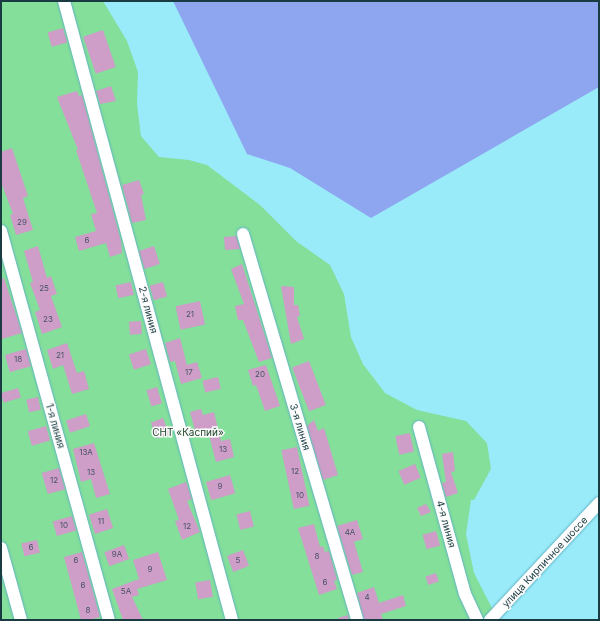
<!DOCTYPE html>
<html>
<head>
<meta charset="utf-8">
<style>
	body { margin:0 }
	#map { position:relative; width:600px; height:621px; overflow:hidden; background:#9aebfa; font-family:Inter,sans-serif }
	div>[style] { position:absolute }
	.green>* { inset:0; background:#83df9a }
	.water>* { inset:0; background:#8ea5f0 }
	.building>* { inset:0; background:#ce9dc8; transform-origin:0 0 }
	.roads { filter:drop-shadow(0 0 1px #62b3c1) drop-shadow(0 0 1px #62b3c1) }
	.minor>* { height:12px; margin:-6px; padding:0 6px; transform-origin:6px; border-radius:6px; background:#fff }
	span { translate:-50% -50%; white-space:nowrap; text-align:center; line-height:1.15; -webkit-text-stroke:3px #fcfcfc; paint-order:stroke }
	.number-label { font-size:8px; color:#465463 }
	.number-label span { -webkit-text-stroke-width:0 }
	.street-label { font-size:10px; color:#193b41 }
	.park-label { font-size:10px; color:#1f472a }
	.frame { position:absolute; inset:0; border:2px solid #193b41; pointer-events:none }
</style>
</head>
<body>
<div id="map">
	<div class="green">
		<i style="clip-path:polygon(1px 1px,103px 1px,127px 41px,138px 72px,137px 104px,141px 136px,159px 157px,189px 160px,207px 165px,260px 205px,296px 241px,330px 265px,344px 294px,351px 337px,363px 364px,385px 393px,417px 410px,466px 421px,487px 443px,491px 469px,474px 500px,471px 500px,466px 534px,474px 573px,494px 612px,481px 620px,1px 620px)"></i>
	</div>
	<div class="water">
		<i style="clip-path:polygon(173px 1px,599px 1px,599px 87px,371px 218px,290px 168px,247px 154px)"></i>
	</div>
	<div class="building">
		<i style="left:63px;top:28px;width:15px;height:16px;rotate:74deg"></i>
		<i style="left:103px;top:30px;width:39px;height:21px;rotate:71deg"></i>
		<i style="clip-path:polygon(111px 86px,116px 101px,100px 104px,96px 91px)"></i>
		<i style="clip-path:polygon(77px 91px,79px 96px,82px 95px,121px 241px,122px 253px,110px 257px,106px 243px,79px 251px,75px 237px,96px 231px,91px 214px,97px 213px,76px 150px,78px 150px,57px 97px)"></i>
		<i style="clip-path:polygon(12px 148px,28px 196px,23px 198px,33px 230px,16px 235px,10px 215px,13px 214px,1px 182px,1px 152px)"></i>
		<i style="clip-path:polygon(139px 180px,144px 194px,141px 195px,146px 220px,132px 223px,122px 185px)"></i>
		<i style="clip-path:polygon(236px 236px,240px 249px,225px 250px,224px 237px)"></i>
		<i style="clip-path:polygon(38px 246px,47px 278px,51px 276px,57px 294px,51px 296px,62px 327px,42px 334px,35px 312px,40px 310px,30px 283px,33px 282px,24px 251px)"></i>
		<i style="left:154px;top:246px;width:19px;height:16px;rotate:72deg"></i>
		<i style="clip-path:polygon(242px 264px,272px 358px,259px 362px,243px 320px,238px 320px,235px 306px,244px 304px,231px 269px)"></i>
		<i style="clip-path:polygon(4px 278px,22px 333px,2px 339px,1px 279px)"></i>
		<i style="left:131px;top:282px;width:13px;height:16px;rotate:77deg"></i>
		<i style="left:163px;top:282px;width:15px;height:14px;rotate:74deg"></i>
		<i style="clip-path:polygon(281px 286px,294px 287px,294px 305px,298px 305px,300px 316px,297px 317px,304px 339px,291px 344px)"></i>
		<i style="left:200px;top:301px;width:24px;height:25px;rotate:78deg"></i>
		<i style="left:141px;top:321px;width:13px;height:12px;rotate:86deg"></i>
		<i style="clip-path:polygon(180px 338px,187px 365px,197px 362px,202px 378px,181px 384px,175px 361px,170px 362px,165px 343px)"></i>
		<i style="clip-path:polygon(67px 343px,77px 373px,84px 371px,89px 389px,72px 394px,63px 365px,53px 369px,47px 350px)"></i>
		<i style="left:26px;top:349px;width:18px;height:22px;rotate:74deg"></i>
		<i style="left:146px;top:349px;width:16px;height:18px;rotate:72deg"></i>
		<i style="left:309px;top:361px;width:47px;height:18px;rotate:69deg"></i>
		<i style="clip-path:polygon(266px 365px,280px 406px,265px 411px,256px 385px,253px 386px,248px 370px)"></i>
		<i style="left:218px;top:377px;width:12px;height:16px;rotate:76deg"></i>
		<i style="left:157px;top:387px;width:17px;height:11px;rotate:73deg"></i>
		<i style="left:18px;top:388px;width:10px;height:18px;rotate:73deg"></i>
		<i style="left:38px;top:397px;width:13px;height:12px;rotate:77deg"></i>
		<i style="clip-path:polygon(201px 409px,203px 415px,214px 412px,221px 441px,230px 439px,234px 457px,216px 462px,208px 431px,196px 434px,190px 412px)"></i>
		<i style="left:86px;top:414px;width:13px;height:21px;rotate:72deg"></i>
		<i style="left:163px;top:418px;width:17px;height:13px;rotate:69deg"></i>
		<i style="clip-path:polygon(314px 420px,318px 431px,324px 428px,338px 475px,323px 480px,307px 426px)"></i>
		<i style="left:46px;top:426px;width:15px;height:19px;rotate:74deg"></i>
		<i style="left:410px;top:433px;width:19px;height:15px;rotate:78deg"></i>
		<i style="clip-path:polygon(94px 443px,110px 494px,96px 498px,91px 479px,81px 482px,73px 449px)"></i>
		<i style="left:297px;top:447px;width:60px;height:16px;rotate:78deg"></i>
		<i style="clip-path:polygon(453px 452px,455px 471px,451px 472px,458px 493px,446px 497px,442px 483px,446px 482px,442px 454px)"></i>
		<i style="left:415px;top:464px;width:15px;height:18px;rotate:67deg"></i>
		<i style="left:59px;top:468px;width:22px;height:18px;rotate:74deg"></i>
		<i style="left:230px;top:475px;width:19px;height:25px;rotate:74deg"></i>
		<i style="clip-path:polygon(186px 482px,192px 499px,187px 501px,200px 532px,182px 540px,175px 521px,179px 520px,168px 489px)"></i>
		<i style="clip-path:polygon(426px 504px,431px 512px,421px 516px,417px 508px)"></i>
		<i style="left:107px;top:509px;width:20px;height:19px;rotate:72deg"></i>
		<i style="left:250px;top:511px;width:16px;height:14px;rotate:76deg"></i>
		<i style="left:72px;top:516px;width:15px;height:20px;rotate:74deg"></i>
		<i style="clip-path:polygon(357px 520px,363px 539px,354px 542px,363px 572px,352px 575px,337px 526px)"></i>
		<i style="clip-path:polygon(314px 524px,320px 547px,323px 546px,325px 552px,329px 551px,337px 580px,334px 581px,337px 589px,319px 595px,298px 528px)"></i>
		<i style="left:436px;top:531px;width:15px;height:14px;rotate:74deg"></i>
		<i style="left:37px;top:540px;width:13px;height:16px;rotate:77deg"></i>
		<i style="left:124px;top:545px;width:15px;height:21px;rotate:70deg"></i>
		<i style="left:243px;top:550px;width:17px;height:17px;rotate:69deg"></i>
		<i style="clip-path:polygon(82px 552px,100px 617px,89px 620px,81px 620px,64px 557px)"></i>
		<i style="clip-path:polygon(158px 552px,167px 580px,137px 589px,139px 595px,132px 597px,143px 620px,123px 620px,112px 589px,139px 579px,133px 560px)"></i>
		<i style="left:436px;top:573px;width:9px;height:11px;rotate:72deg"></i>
		<i style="left:210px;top:580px;width:17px;height:15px;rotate:80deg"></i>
		<i style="clip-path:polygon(374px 587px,379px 603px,403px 595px,406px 606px,381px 614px,383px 620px,364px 620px,357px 593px)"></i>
		<i style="clip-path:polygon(348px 615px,349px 620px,338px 620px,338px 618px)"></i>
	</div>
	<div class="roads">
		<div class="minor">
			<i style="left:64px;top:1px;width:641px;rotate:74.82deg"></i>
			<i style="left:1px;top:231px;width:404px;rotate:74.5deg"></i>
			<i style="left:243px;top:234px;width:402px;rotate:73.5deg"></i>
			<i style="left:419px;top:427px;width:173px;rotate:74.6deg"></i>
			<i style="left:465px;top:594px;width:29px;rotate:65deg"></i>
			<i style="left:1px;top:548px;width:75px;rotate:74.5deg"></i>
			<i style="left:490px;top:620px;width:160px;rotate:-47deg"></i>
		</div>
	</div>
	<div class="number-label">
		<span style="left:22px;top:223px">29</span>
		<span style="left:87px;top:241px">6</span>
		<span style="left:44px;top:289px">25</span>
		<span style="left:190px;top:315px">21</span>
		<span style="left:48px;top:320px">23</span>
		<span style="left:60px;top:356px">21</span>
		<span style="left:18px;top:360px">18</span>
		<span style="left:189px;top:373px">17</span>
		<span style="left:260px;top:375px">20</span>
		<span style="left:223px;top:450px">13</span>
		<span style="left:86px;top:453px">13А</span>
		<span style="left:295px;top:472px">12</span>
		<span style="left:91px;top:473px">13</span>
		<span style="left:54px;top:481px">12</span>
		<span style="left:220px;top:487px">9</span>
		<span style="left:300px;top:496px">10</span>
		<span style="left:101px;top:522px">11</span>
		<span style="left:64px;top:526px">10</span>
		<span style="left:187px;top:527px">12</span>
		<span style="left:350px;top:533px">4А</span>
		<span style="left:31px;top:548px">6</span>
		<span style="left:117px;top:555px">9А</span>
		<span style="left:317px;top:557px">8</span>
		<span style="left:76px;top:561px">6</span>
		<span style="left:238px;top:561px">5</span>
		<span style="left:150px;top:570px">9</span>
		<span style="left:325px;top:583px">6</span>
		<span style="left:83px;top:586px">6</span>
		<span style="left:126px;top:592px">5А</span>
		<span style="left:367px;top:598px">4</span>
		<span style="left:88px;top:611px">8</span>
	</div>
	<div class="street-label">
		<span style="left:148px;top:310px;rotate:75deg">2-я линия</span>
		<span style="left:55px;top:426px;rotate:74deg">1-я линия</span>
		<span style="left:300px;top:427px;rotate:73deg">3-я линия</span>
		<span style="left:446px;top:524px;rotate:75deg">4-я линия</span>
		<span style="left:545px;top:562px;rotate:-47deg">улица Кирпичное шоссе</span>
	</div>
	<div class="park-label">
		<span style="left:188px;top:433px">СНТ «Каспий»</span>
	</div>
	<div class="frame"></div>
</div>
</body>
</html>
